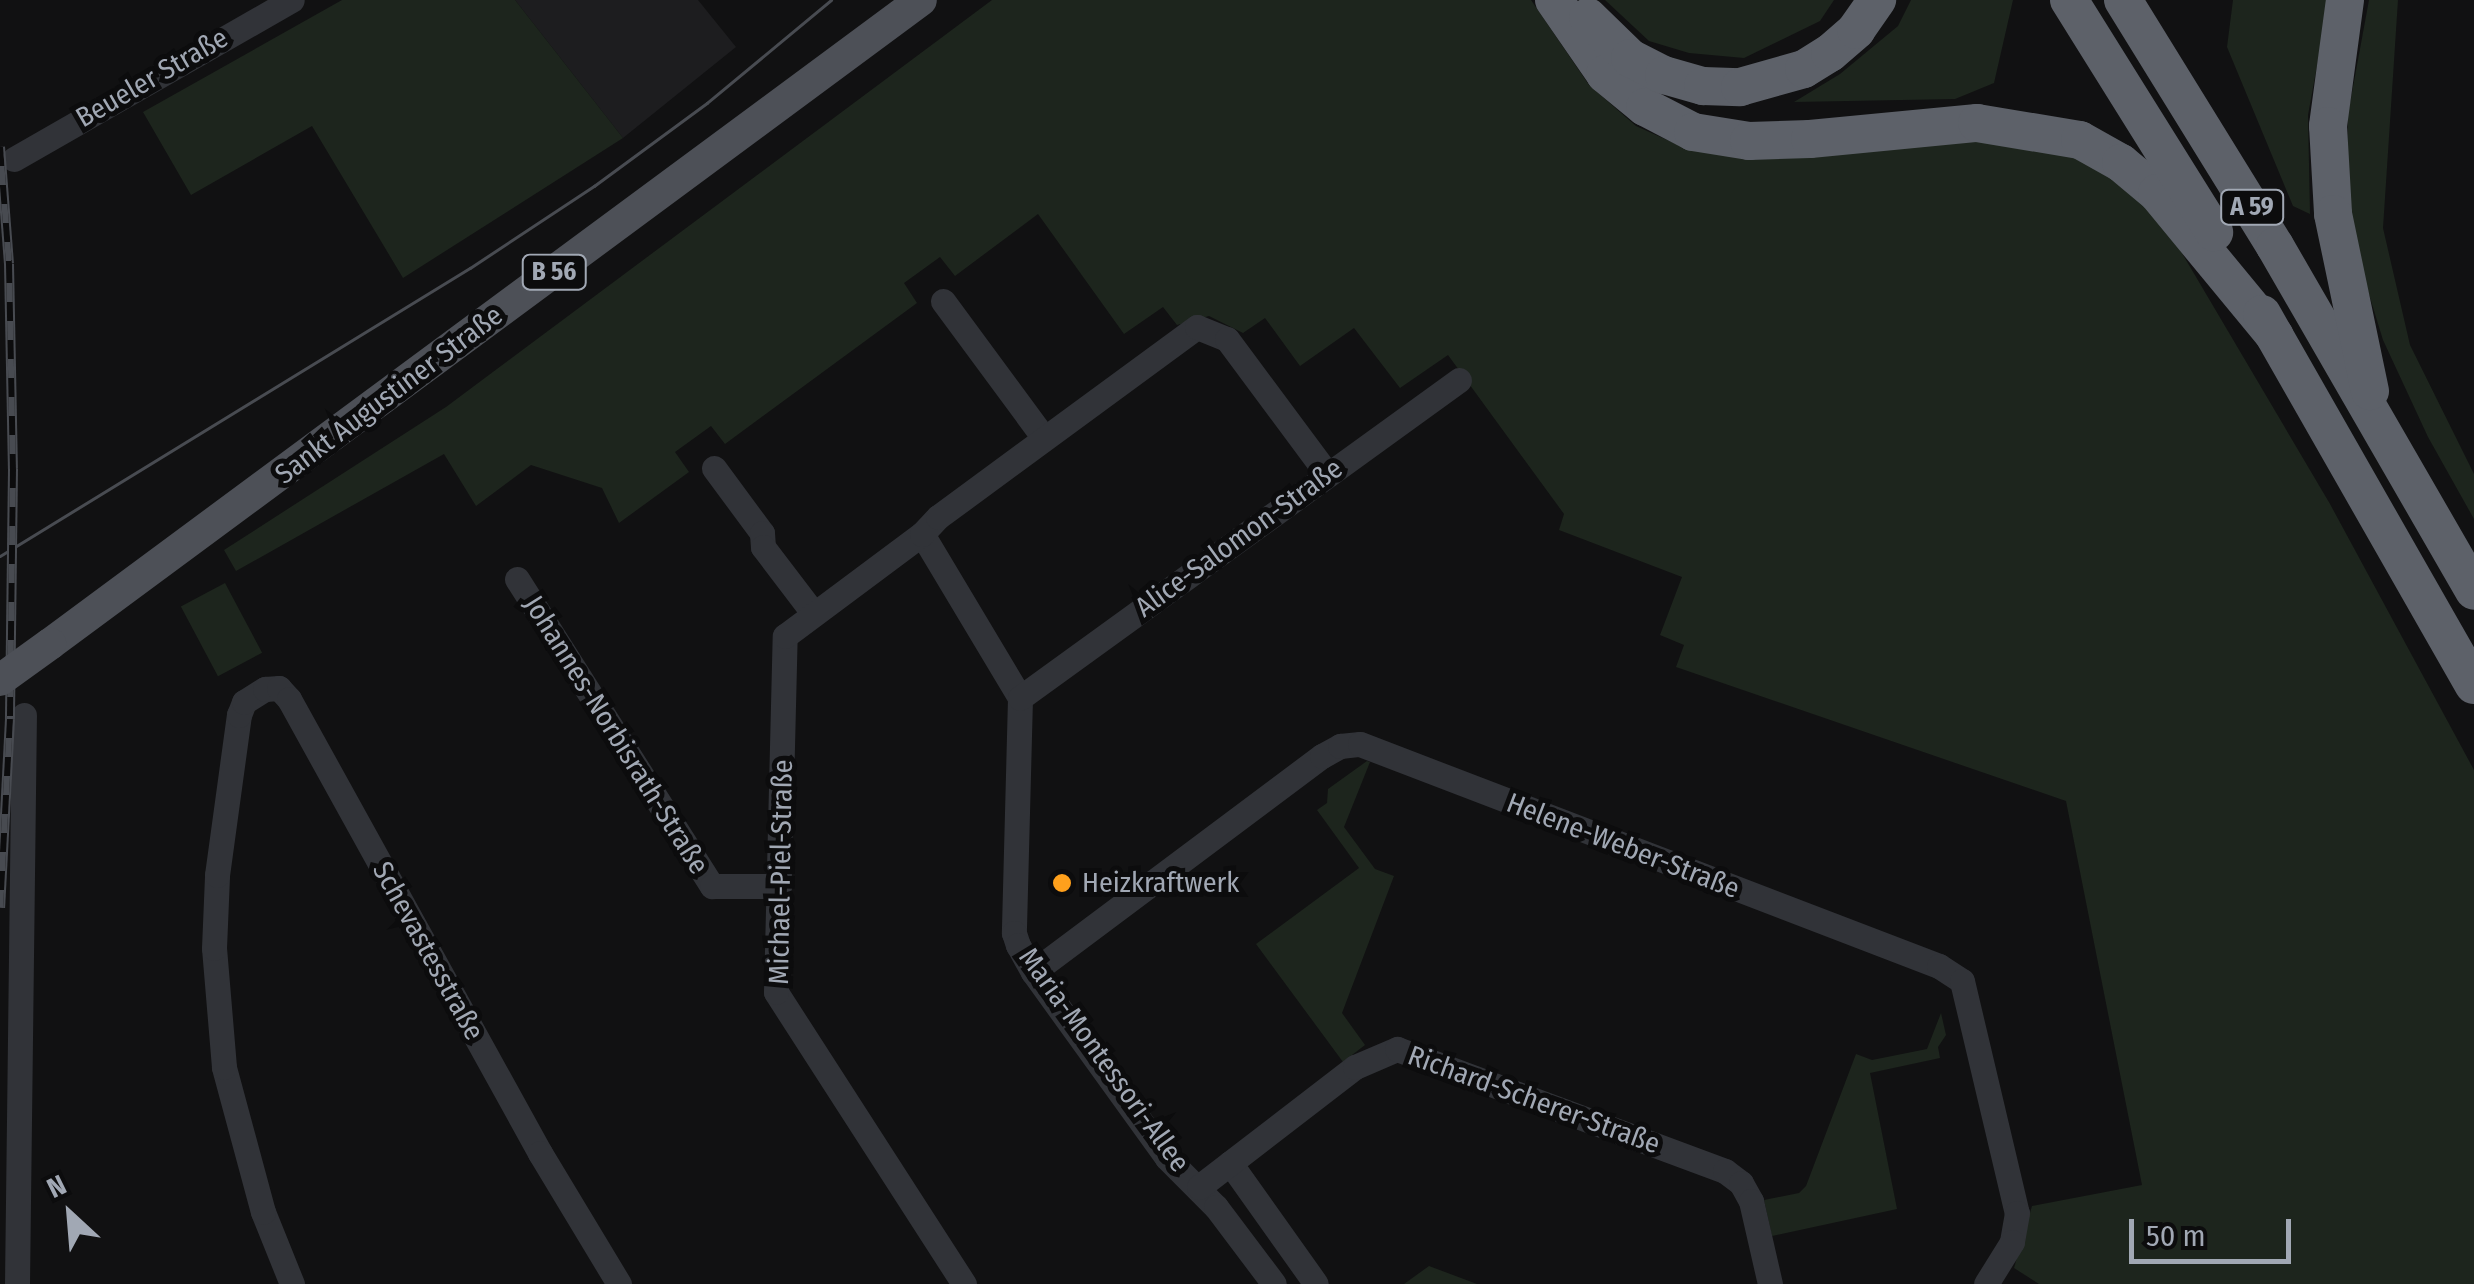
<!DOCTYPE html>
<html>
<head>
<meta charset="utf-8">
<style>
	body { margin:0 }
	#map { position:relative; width:2474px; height:1284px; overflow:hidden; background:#111112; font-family:"Fira Sans Condensed",sans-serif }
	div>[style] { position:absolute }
	.built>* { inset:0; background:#1d1d1f }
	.green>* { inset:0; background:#1d251d; transform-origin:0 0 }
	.minor>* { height:25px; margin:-12.5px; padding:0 12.5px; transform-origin:12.5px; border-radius:12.5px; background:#313338 }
	.major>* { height:32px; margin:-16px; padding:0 16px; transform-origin:16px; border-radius:16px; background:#4d5057 }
	.highway>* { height:38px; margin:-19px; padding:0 19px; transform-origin:19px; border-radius:19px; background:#5d6169 }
	.tram>* { height:2.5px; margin:-1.25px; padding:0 1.25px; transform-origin:1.25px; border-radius:1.25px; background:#484b51 }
	.rail>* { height:10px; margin-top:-5px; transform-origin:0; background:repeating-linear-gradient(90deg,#0c0c0d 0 19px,#484b51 0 38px); box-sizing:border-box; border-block:2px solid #484b51 }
	.major-bridge>* { height:32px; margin:-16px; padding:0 16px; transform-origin:16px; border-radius:16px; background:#4d5057 }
	.dots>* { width:28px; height:28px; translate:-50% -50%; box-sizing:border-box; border:5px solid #0c0c0d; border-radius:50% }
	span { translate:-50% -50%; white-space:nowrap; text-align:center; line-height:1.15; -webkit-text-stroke:10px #0c0c0d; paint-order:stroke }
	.shield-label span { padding:2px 8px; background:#0c0c0d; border:2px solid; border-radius:8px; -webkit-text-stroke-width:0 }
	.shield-label { font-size:25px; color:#a1a8b4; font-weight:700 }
	.street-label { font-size:28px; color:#a1a8b4 }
	.poi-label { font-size:28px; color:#a1a8b4 }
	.left { translate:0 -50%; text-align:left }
	.north { position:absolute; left:20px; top:1164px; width:100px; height:100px; -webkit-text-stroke:8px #0c0c0d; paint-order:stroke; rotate:334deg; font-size:28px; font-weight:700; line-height:40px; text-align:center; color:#a1a8b4 }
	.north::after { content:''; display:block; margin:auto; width:35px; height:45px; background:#a1a8b4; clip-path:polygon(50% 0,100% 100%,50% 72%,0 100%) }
	.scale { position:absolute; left:2129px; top:1219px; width:162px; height:45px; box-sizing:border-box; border:5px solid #a1a8b4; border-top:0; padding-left:12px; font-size:30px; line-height:35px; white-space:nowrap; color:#a1a8b4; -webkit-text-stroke:8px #0c0c0d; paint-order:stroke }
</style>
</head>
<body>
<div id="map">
	<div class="built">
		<i style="clip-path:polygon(515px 0,698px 0,736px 47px,623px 138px)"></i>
	</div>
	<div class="green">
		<i style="clip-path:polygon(342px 0,515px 0,623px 138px,403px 278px,312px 126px,191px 195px,143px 112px)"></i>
		<i style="clip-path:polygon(992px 0,1531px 0,1589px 85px,1636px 126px,1685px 148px,1988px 130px,2076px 152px,2150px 199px,2330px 504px,2474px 770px,2474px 1284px,2039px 1284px,2014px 1268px,2032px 1206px,2142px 1185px,2066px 801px,1676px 667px,1684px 645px,1660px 635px,1682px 577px,1559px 530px,1564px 514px,1448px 355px,1400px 388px,1354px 328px,1300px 366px,1265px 318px,1243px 333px,1209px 316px,1177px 325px,1163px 307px,1124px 334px,1038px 214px,955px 276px,940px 257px,904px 283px,917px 303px,725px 444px,711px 426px,675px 452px,689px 472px,619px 523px,602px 488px,531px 465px,476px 506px,444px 454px,236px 571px,224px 550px,446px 407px)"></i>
		<i style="clip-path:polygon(1605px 0,1834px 0,1820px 21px,1744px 58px,1689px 53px,1649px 41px)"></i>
		<i style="clip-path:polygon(1911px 0,2013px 0,1994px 83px,1955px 99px,1794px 102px,1840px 74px,1898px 26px)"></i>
		<i style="clip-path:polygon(2233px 0,2329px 0,2308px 115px,2310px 214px,2293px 206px,2227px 47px)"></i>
		<i style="clip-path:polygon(2369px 0,2398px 0,2383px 228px,2410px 345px,2474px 474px,2474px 519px,2428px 437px,2383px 340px,2346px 219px,2348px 114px)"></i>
		<i style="left:225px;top:583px;width:79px;height:50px;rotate:62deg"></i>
		<i style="clip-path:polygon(1367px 761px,1370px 762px,1344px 827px,1375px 869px,1394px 876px,1342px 1013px,1365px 1045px,1343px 1062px,1256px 944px,1359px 868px,1317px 810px,1327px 803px,1328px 789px)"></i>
		<i style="clip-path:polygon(1941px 1013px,1946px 1035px,1938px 1047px,1940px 1058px,1870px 1073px,1897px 1209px,1772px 1236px,1764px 1200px,1799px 1193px,1806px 1186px,1856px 1054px,1872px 1060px,1927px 1049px)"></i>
		<i style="clip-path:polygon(1429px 1266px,1477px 1284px,1404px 1284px)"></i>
	</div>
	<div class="minor">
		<i style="left:14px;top:159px;width:320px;rotate:-29.8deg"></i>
		<i style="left:943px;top:301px;width:170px;rotate:53.6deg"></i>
		<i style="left:714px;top:468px;width:81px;rotate:53.6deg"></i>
		<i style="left:762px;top:533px;width:14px;rotate:86deg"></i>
		<i style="left:763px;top:547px;width:84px;rotate:52.7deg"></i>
		<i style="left:922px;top:534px;width:191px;rotate:59.1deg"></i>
		<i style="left:1020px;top:698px;width:235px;rotate:91.5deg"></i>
		<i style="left:1014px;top:933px;width:13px;rotate:72deg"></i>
		<i style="left:1018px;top:945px;width:31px;rotate:61deg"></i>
		<i style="left:1033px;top:972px;width:229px;rotate:54.2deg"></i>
		<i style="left:1167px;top:1158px;width:69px;rotate:45deg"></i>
		<i style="left:1216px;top:1207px;width:96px;rotate:53deg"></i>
		<i style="left:517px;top:579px;width:364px;rotate:57.6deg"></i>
		<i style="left:712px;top:886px;width:67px"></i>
		<i style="left:1020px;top:698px;width:542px;rotate:-35.92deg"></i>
		<i style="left:1033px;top:972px;width:361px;rotate:-36.8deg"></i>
		<i style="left:1322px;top:756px;width:21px;rotate:-29deg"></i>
		<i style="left:1340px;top:746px;width:20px;rotate:-6deg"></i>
		<i style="left:1360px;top:744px;width:620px;rotate:20.98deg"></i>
		<i style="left:1939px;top:966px;width:27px;rotate:33deg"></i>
		<i style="left:1962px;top:981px;width:238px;rotate:76.7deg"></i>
		<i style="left:2017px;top:1213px;width:29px;rotate:100deg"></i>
		<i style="left:2012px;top:1242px;width:49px;rotate:121.8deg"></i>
		<i style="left:1230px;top:1163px;width:148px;rotate:54.6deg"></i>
		<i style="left:1199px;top:1187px;width:197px;rotate:-37.6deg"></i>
		<i style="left:1355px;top:1067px;width:46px;rotate:-23.2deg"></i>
		<i style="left:1397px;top:1049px;width:350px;rotate:20.4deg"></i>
		<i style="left:1725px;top:1171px;width:20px;rotate:37deg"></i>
		<i style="left:1741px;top:1183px;width:21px;rotate:61deg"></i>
		<i style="left:1751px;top:1201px;width:85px;rotate:77.1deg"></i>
		<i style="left:17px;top:1284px;width:569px;rotate:-89.3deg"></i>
		<i style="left:292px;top:1284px;width:78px;rotate:-111.9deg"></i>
		<i style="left:263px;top:1212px;width:150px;rotate:-105.1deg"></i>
		<i style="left:224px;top:1067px;width:119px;rotate:-94.8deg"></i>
		<i style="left:214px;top:948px;width:73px;rotate:-87.6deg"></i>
		<i style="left:217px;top:875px;width:162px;rotate:-82.2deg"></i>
		<i style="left:239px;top:715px;width:14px;rotate:-69deg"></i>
		<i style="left:244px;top:702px;width:25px;rotate:-32deg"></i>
		<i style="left:265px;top:689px;width:14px;rotate:-4deg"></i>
		<i style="left:279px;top:688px;width:15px;rotate:48deg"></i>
		<i style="left:289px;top:699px;width:519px;rotate:61.06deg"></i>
		<i style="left:540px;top:1153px;width:153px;rotate:58.9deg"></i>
		<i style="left:964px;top:1284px;width:347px;rotate:-122.8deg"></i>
		<i style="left:776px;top:992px;width:356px;rotate:-88.6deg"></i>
		<i style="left:785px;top:636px;width:171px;rotate:-36.7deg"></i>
		<i style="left:922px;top:534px;width:23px;rotate:-47deg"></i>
		<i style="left:938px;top:517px;width:321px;rotate:-36.3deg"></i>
		<i style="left:1197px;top:327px;width:32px;rotate:22deg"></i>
		<i style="left:1227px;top:339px;width:169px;rotate:53.4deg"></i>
	</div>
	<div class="major">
		<i style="left:50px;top:644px;width:1083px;rotate:-36.48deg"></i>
	</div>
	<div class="highway">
		<i style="left:1554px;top:0;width:90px;rotate:55.4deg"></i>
		<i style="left:1605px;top:74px;width:52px;rotate:39.5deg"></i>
		<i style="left:1645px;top:107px;width:54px;rotate:27.5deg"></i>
		<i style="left:1693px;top:132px;width:57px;rotate:9.1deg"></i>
		<i style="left:1749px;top:141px;width:61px;rotate:-1.9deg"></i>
		<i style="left:1810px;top:139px;width:168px;rotate:-5.5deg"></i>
		<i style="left:1977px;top:123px;width:104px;rotate:9.4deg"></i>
		<i style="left:2080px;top:140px;width:47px;rotate:29.3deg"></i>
		<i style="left:2121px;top:163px;width:47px;rotate:39.8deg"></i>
		<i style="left:2157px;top:193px;width:185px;rotate:50.5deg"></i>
		<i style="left:2069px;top:0;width:274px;rotate:58deg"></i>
		<i style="left:2123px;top:0;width:289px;rotate:58.3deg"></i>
		<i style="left:2275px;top:246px;width:398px;rotate:60deg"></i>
		<i style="left:2345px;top:0;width:127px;rotate:97.7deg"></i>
		<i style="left:2328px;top:126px;width:88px;rotate:86.7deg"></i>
		<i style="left:2333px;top:214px;width:181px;rotate:78.2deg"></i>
		<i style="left:1588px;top:17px;width:59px;rotate:44.3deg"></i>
		<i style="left:1630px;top:58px;width:38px;rotate:27deg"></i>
		<i style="left:1664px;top:75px;width:41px;rotate:15.8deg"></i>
		<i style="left:1703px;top:86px;width:37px;rotate:2deg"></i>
		<i style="left:1740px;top:87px;width:66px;rotate:-15.7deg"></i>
		<i style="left:1804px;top:69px;width:31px;rotate:-32deg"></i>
		<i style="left:1830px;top:53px;width:35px;rotate:-41deg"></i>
		<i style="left:1856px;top:30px;width:37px;rotate:-55deg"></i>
		<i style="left:2262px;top:314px;width:427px;rotate:60.3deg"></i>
	</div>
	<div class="tram">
		<i style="left:0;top:556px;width:551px;rotate:-31.5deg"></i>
		<i style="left:470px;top:268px;width:149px;rotate:-33.5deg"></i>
		<i style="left:594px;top:186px;width:140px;rotate:-36.3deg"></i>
		<i style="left:707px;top:103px;width:161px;rotate:-39.7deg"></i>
	</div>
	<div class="rail">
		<i style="left:0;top:147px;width:117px;rotate:85.6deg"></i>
		<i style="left:9px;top:264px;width:205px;rotate:88.9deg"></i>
		<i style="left:13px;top:469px;width:250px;rotate:90.7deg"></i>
		<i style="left:10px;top:719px;width:189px;rotate:93deg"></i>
	</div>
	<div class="major-bridge">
		<i style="left:0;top:680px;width:62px;rotate:-35.8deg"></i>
	</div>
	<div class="dots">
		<i style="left:1062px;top:883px;background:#ffa01c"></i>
	</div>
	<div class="shield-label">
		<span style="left:2252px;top:207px">A 59</span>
		<span style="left:554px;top:272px">B 56</span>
	</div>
	<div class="street-label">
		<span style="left:152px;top:78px;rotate:-30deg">Beueler Straße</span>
		<span style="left:389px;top:395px;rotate:-37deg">Sankt Augustiner Straße</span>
		<span style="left:1239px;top:538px;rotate:-36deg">Alice-Salomon-Straße</span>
		<span style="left:616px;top:735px;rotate:58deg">Johannes-Norbisrath-Straße</span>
		<span style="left:1623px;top:846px;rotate:21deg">Helene-Weber-Straße</span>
		<span style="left:781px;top:872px;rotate:-89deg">Michael-Piel-Straße</span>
		<span style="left:428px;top:951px;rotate:61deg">Schevastesstraße</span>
		<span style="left:1104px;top:1060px;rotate:54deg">Maria-Montessori-Allee</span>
		<span style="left:1534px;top:1100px;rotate:20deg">Richard-Scherer-Straße</span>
	</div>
	<div class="poi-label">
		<span class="left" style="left:1082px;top:883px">Heizkraftwerk</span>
	</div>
	<div class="north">N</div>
	<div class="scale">50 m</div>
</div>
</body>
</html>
